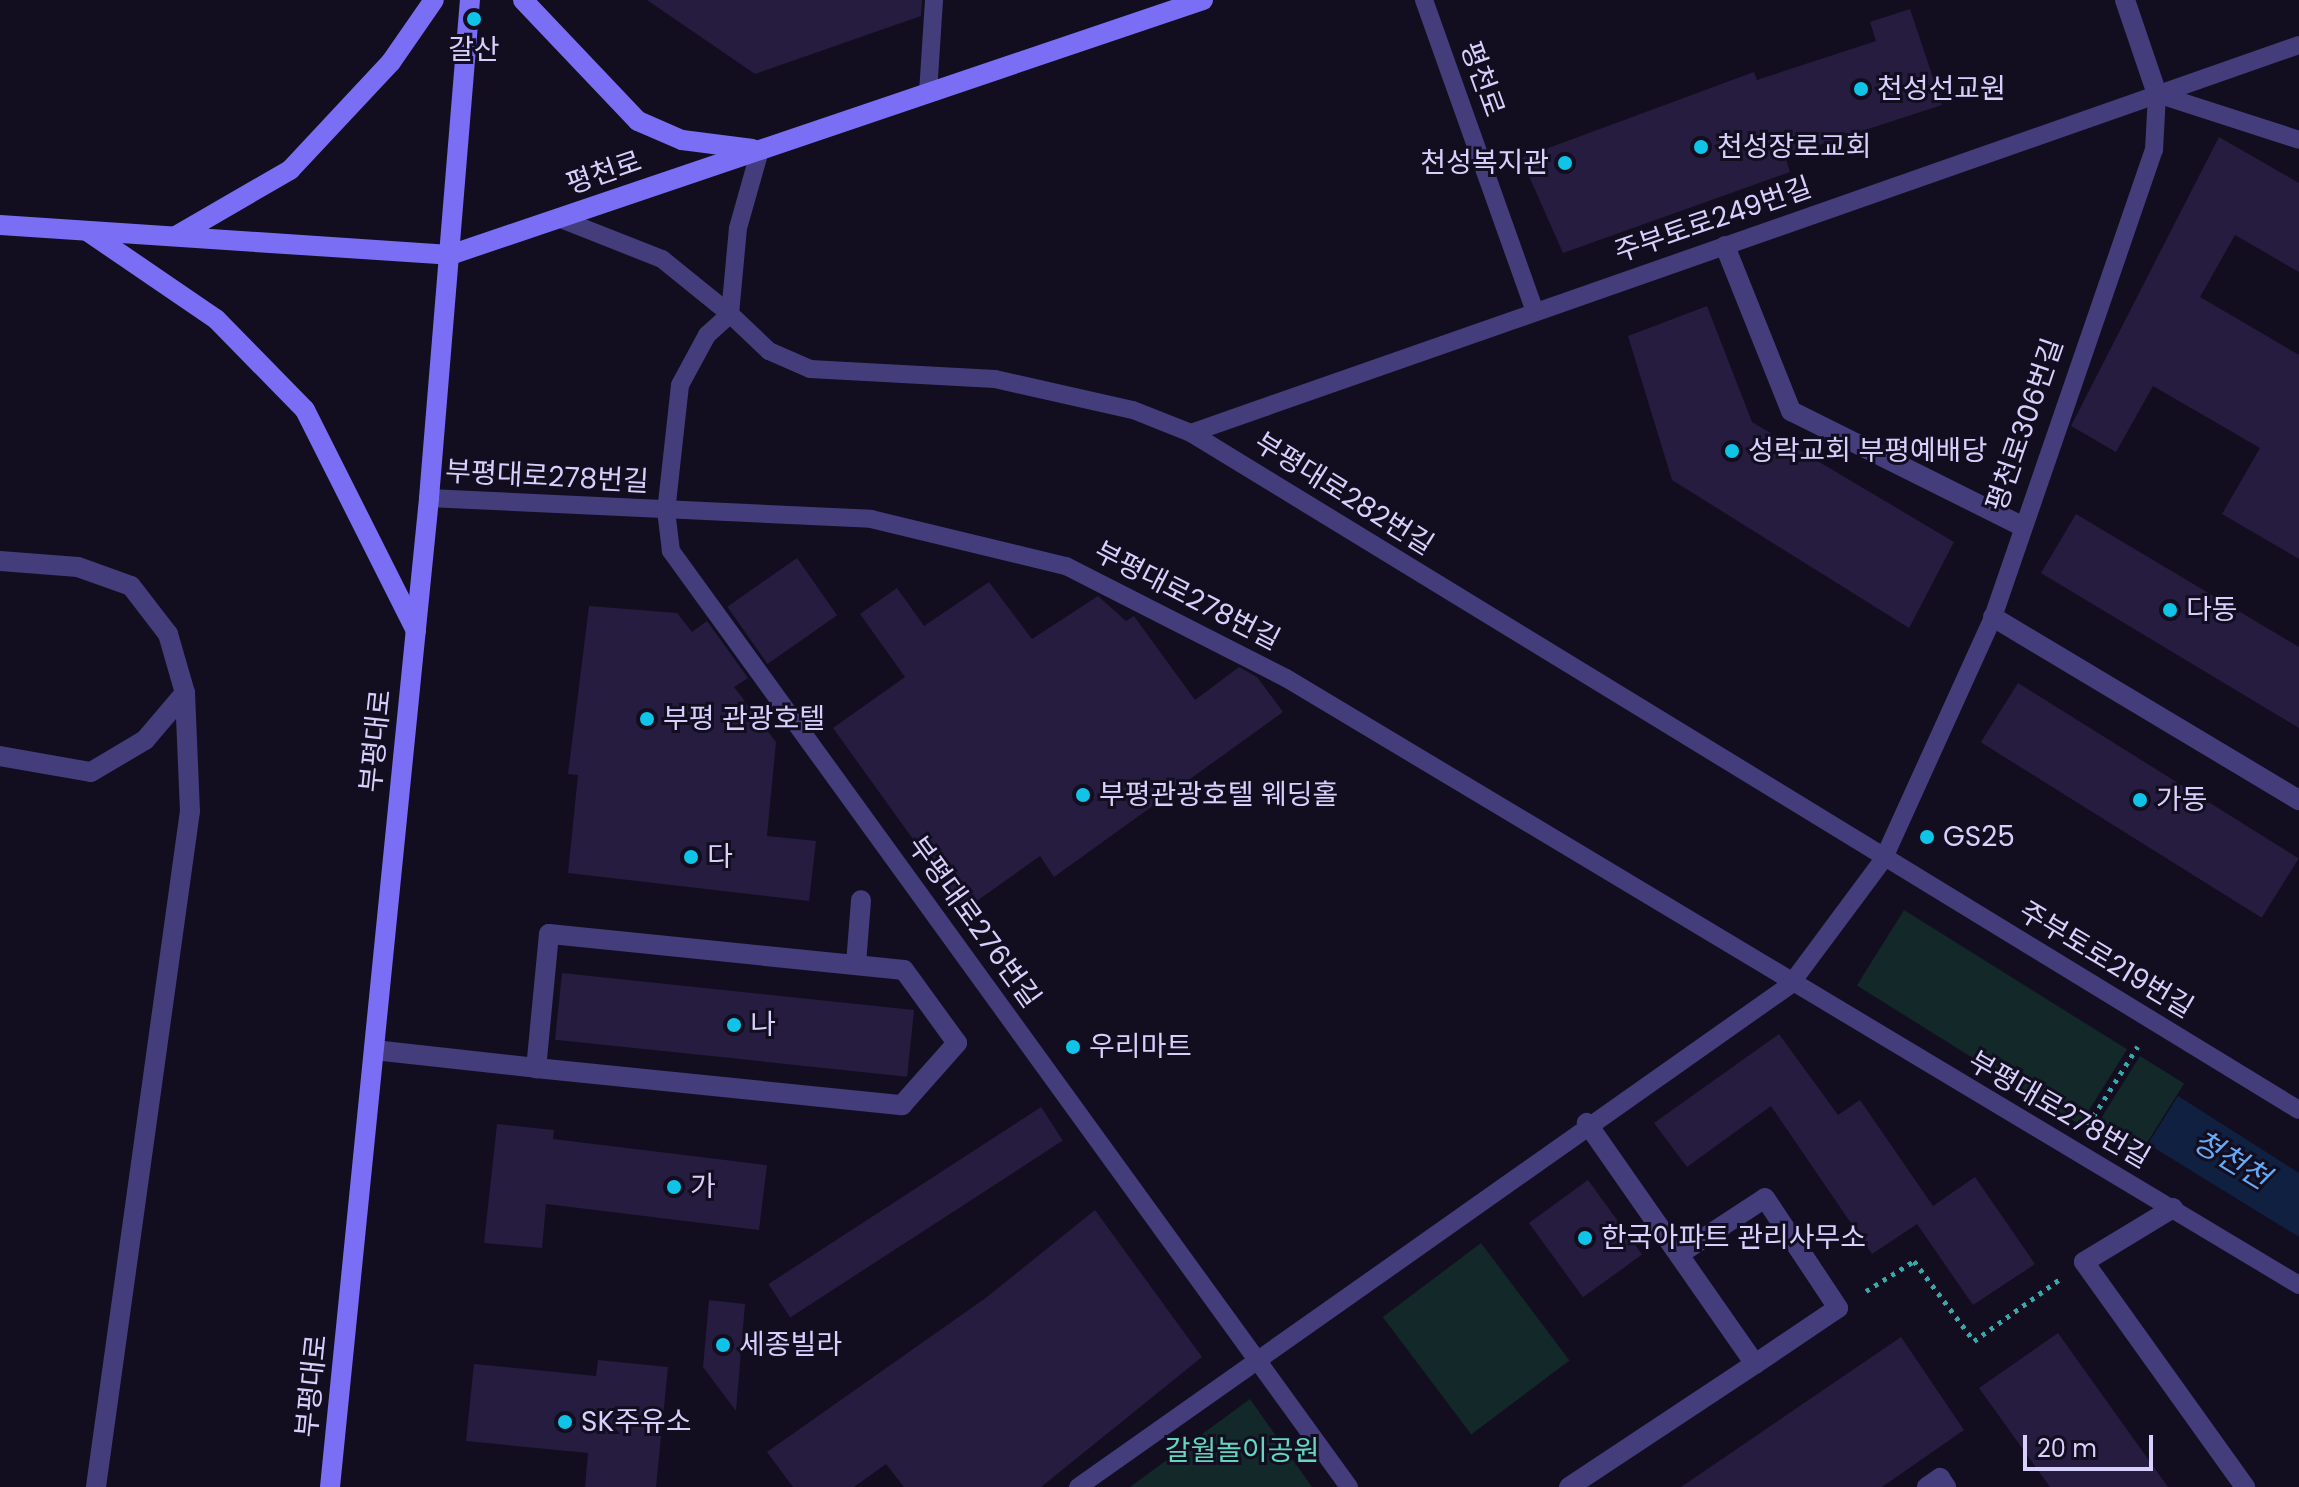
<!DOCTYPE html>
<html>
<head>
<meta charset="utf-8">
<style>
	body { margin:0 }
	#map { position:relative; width:2299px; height:1487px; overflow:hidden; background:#120e20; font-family:Poppins,"Noto Sans KR",sans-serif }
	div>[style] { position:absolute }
	.green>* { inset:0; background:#122829; transform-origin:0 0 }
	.water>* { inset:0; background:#102041 }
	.building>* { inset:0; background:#251c3f; transform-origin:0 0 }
	.path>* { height:5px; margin-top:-2.5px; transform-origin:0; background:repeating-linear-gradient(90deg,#36a9aa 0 4px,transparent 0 10px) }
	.lane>* { height:18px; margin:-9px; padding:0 9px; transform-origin:9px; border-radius:9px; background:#433d7b }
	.street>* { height:20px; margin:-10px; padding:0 10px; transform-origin:10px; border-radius:10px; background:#433d7b }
	.secondary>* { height:20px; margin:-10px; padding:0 10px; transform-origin:10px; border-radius:10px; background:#7a6ef5 }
	.dots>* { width:22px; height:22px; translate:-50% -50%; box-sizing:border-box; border:4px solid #120e20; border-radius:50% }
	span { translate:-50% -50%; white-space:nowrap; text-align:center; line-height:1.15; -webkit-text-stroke:6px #120e20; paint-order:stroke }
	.poi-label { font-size:28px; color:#d8d0fc }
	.left { translate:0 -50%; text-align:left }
	.right { translate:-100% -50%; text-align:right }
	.street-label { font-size:28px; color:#d8d0fc }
	.park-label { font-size:28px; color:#62d6c1 }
	.water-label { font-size:30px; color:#66a9f4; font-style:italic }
	.scale { position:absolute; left:2023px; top:1435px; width:130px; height:36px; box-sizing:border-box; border:4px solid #d8d0fc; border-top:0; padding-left:10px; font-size:24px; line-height:28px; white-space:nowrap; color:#d8d0fc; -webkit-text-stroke:6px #120e20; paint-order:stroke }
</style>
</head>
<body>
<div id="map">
	<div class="green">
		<i style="left:1904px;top:910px;width:263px;height:89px;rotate:32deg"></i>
		<i style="left:2140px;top:1056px;width:52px;height:87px;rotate:32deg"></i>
		<i style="left:1481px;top:1243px;width:147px;height:123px;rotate:53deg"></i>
		<i style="clip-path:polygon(1250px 1399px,1312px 1487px,1130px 1487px)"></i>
	</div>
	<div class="water">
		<i style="clip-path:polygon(2178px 1096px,2299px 1173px,2299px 1237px,2148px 1144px)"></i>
	</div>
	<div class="building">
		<i style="clip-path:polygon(647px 0,922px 0,921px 16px,755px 74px)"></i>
		<i style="clip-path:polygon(1910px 9px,1942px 105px,1785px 156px,1790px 172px,1563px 253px,1521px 158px,1754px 72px,1757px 80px,1876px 41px,1870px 22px)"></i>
		<i style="clip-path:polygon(2219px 137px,2299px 183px,2299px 272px,2235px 235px,2200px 297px,2299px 355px,2299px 559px,2222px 514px,2260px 448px,2153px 386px,2116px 452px,2071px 426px)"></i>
		<i style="clip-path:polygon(1707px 306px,1752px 422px,1954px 542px,1909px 628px,1672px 480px,1628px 336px)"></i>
		<i style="clip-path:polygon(2076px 514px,2299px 647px,2299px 728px,2041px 573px)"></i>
		<i style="left:797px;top:558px;width:70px;height:85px;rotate:55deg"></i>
		<i style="clip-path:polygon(989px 582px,1032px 639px,1098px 596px,1126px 621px,1134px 616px,1195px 700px,1239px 667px,1257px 677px,1283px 712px,1054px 877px,1040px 856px,964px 910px,833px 728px,905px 677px,860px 614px,897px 588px,924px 626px)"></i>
		<i style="clip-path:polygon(589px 606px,677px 613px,692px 632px,707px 621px,748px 678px,734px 687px,776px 742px,767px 836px,816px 841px,809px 901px,568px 873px,578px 775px,568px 774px)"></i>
		<i style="left:2018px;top:683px;width:331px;height:70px;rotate:32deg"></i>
		<i style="left:562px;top:973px;width:354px;height:67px;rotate:6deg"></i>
		<i style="clip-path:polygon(1779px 1034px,1838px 1115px,1860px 1100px,1933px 1206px,1975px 1177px,2035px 1264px,1973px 1305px,1917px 1224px,1872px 1254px,1771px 1106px,1687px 1167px,1654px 1123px)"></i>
		<i style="left:1041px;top:1107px;width:40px;height:325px;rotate:57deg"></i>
		<i style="clip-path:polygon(497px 1124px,554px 1130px,553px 1139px,767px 1165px,759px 1230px,546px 1204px,542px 1248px,484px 1243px)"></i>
		<i style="left:1588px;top:1180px;width:92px;height:73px;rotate:54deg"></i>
		<i style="clip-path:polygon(1095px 1210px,1202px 1357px,1041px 1487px,904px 1487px,886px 1464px,854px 1487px,793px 1487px,767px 1452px,987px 1297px)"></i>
		<i style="clip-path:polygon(709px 1300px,745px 1304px,736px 1411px,703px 1367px)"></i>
		<i style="clip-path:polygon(2058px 1333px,2168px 1487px,2050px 1487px,1979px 1388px)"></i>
		<i style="clip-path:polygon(1901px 1337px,1964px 1430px,1882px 1487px,1681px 1487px)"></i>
		<i style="clip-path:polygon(598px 1360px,668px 1367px,656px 1487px,585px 1487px,588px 1453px,466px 1441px,474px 1364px,596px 1376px)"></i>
	</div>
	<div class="path">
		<i style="left:2088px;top:1125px;width:93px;rotate:-57.7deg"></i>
		<i style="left:1866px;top:1291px;width:57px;rotate:-32deg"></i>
		<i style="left:1914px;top:1261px;width:100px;rotate:53.1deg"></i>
		<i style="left:1974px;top:1341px;width:106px;rotate:-35.8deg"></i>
	</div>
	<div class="lane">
		<i style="left:1424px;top:0;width:331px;rotate:70.4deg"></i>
		<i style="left:928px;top:93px;width:93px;rotate:-86.3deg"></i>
		<i style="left:558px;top:218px;width:112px;rotate:21.5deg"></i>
		<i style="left:662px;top:259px;width:87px;rotate:39deg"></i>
		<i style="left:730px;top:314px;width:86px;rotate:-84.7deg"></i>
		<i style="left:738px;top:228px;width:81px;rotate:-74.2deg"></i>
		<i style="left:1191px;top:433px;width:1174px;rotate:-19.3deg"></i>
		<i style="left:429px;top:498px;width:442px;rotate:2.7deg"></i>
		<i style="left:871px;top:519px;width:201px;rotate:13.6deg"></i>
		<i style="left:1066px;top:566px;width:247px;rotate:27deg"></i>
		<i style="left:1286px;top:678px;width:1181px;rotate:30.93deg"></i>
		<i style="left:1078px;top:1487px;width:871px;rotate:-35.19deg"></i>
		<i style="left:1790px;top:985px;width:156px;rotate:-53.4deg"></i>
		<i style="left:1883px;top:860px;width:267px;rotate:-65.6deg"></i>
		<i style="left:1993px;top:617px;width:494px;rotate:-71deg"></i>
		<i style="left:2154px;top:150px;width:56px;rotate:-86.9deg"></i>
		<i style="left:2157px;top:94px;width:149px;rotate:17.9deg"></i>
		<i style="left:1349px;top:1487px;width:1156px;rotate:-125.92deg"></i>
		<i style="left:671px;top:551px;width:39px;rotate:-97deg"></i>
		<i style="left:666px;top:512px;width:128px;rotate:-83.7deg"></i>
		<i style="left:680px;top:385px;width:57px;rotate:-61.6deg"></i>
		<i style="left:707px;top:335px;width:31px;rotate:-42deg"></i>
		<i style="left:730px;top:314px;width:54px;rotate:43.5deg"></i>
		<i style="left:769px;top:351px;width:45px;rotate:23.7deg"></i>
		<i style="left:810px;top:369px;width:185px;rotate:3.1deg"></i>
		<i style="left:995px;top:379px;width:141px;rotate:12.7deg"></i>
		<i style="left:1133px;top:410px;width:62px;rotate:21.6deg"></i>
		<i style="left:1191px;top:433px;width:1298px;rotate:31.43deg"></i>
	</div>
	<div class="street">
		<i style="left:2125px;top:0;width:99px;rotate:71.2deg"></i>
		<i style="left:1725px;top:246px;width:178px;rotate:68.2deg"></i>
		<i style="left:1791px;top:411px;width:256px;rotate:26.5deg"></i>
		<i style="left:0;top:561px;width:78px;rotate:4.4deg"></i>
		<i style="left:78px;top:567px;width:56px;rotate:19.7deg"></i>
		<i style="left:131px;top:586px;width:61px;rotate:52.4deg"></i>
		<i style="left:168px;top:634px;width:61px;rotate:73.9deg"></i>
		<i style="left:185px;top:693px;width:118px;rotate:87.6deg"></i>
		<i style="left:190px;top:811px;width:683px;rotate:97.92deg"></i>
		<i style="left:1993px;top:617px;width:357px;rotate:30.9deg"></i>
		<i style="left:0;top:756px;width:92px;rotate:10deg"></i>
		<i style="left:91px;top:772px;width:63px;rotate:-30.7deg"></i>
		<i style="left:145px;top:740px;width:62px;rotate:-49.6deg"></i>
		<i style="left:856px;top:964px;width:64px;rotate:-85.5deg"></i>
		<i style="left:374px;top:1050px;width:163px;rotate:6.3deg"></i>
		<i style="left:536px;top:1068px;width:368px;rotate:5.8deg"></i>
		<i style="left:902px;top:1105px;width:83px;rotate:-48.4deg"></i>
		<i style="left:957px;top:1043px;width:90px;rotate:-126deg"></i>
		<i style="left:904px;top:970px;width:357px;rotate:-174.2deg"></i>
		<i style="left:549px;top:934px;width:135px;rotate:95.5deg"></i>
		<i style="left:2173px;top:1208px;width:104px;rotate:148.8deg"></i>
		<i style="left:2084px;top:1262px;width:277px;rotate:54.4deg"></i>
		<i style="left:1681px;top:1253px;width:100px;rotate:-33.2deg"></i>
		<i style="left:1765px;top:1198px;width:132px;rotate:56.4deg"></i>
		<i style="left:1838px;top:1308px;width:100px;rotate:146deg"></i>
		<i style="left:1569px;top:1487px;width:223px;rotate:-33.5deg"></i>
		<i style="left:1755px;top:1364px;width:294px;rotate:-124.9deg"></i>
		<i style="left:1927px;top:1487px;width:16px;rotate:-35deg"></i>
		<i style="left:1940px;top:1478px;width:11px;rotate:56deg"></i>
	</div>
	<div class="secondary">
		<i style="left:523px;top:0;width:167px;rotate:46.5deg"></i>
		<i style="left:638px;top:121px;width:48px;rotate:23.4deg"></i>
		<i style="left:682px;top:140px;width:71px;rotate:7.3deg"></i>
		<i style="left:0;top:225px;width:451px;rotate:3.8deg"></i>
		<i style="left:450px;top:255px;width:795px;rotate:-18.71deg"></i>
		<i style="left:87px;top:231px;width:156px;rotate:34.3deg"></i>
		<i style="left:216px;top:319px;width:127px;rotate:45.6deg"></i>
		<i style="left:305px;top:410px;width:247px;rotate:63.3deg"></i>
		<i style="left:176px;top:236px;width:132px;rotate:-30.1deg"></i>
		<i style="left:290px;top:170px;width:148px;rotate:-46.9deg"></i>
		<i style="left:391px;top:62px;width:75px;rotate:-55.3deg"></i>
		<i style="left:330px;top:1487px;width:994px;rotate:-84.28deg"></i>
		<i style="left:429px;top:498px;width:500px;rotate:-85.3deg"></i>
	</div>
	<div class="dots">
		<i style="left:474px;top:19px;background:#10c4e8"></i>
		<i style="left:1861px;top:89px;background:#10c4e8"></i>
		<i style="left:1701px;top:147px;background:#10c4e8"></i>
		<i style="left:1565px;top:163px;background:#10c4e8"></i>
		<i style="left:1732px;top:451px;background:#10c4e8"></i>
		<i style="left:2170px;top:610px;background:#10c4e8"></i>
		<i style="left:647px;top:719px;background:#10c4e8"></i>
		<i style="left:1083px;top:795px;background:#10c4e8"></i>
		<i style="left:2140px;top:800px;background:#10c4e8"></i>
		<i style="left:1927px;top:837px;background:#10c4e8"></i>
		<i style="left:691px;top:857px;background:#10c4e8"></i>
		<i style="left:734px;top:1025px;background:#10c4e8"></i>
		<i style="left:1073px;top:1047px;background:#10c4e8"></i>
		<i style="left:674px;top:1187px;background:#10c4e8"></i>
		<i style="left:1585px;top:1238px;background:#10c4e8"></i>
		<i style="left:723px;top:1345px;background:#10c4e8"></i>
		<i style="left:565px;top:1422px;background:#10c4e8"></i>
	</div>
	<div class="poi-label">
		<span style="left:474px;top:50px">갈산</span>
		<span class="left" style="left:1877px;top:89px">천성선교원</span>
		<span class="left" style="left:1717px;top:147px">천성장로교회</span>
		<span class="right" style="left:1549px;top:163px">천성복지관</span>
		<span class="left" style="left:1748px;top:451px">성락교회 부평예배당</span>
		<span class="left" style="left:2186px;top:610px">다동</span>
		<span class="left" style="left:663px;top:719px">부평 관광호텔</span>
		<span class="left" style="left:1099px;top:795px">부평관광호텔 웨딩홀</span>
		<span class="left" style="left:2156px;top:800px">가동</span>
		<span class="left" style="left:1943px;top:837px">GS25</span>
		<span class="left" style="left:707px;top:857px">다</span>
		<span class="left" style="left:750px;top:1025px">나</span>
		<span class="left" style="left:1089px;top:1047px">우리마트</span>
		<span class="left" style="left:690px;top:1187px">가</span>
		<span class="left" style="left:1601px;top:1238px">한국아파트 관리사무소</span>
		<span class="left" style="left:739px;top:1345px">세종빌라</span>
		<span class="left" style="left:581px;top:1422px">SK주유소</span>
	</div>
	<div class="street-label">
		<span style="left:1482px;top:79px;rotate:70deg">평천로</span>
		<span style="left:604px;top:173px;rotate:-19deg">평천로</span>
		<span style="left:1713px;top:220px;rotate:-19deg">주부토로249번길</span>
		<span style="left:2025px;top:425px;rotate:-71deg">평천로306번길</span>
		<span style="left:547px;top:477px;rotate:3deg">부평대로278번길</span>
		<span style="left:1344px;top:494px;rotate:32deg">부평대로282번길</span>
		<span style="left:1187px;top:596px;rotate:27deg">부평대로278번길</span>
		<span style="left:376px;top:741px;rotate:-84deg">부평대로</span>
		<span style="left:974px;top:922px;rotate:54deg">부평대로276번길</span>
		<span style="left:2106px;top:960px;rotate:31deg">주부토로219번길</span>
		<span style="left:2059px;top:1110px;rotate:30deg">부평대로278번길</span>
		<span style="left:312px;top:1386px;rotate:-84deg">부평대로</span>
	</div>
	<div class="park-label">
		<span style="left:1242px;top:1451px">갈월놀이공원</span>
	</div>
	<div class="water-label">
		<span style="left:2231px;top:1160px;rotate:31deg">청천천</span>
	</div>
	<div class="scale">20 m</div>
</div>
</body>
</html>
